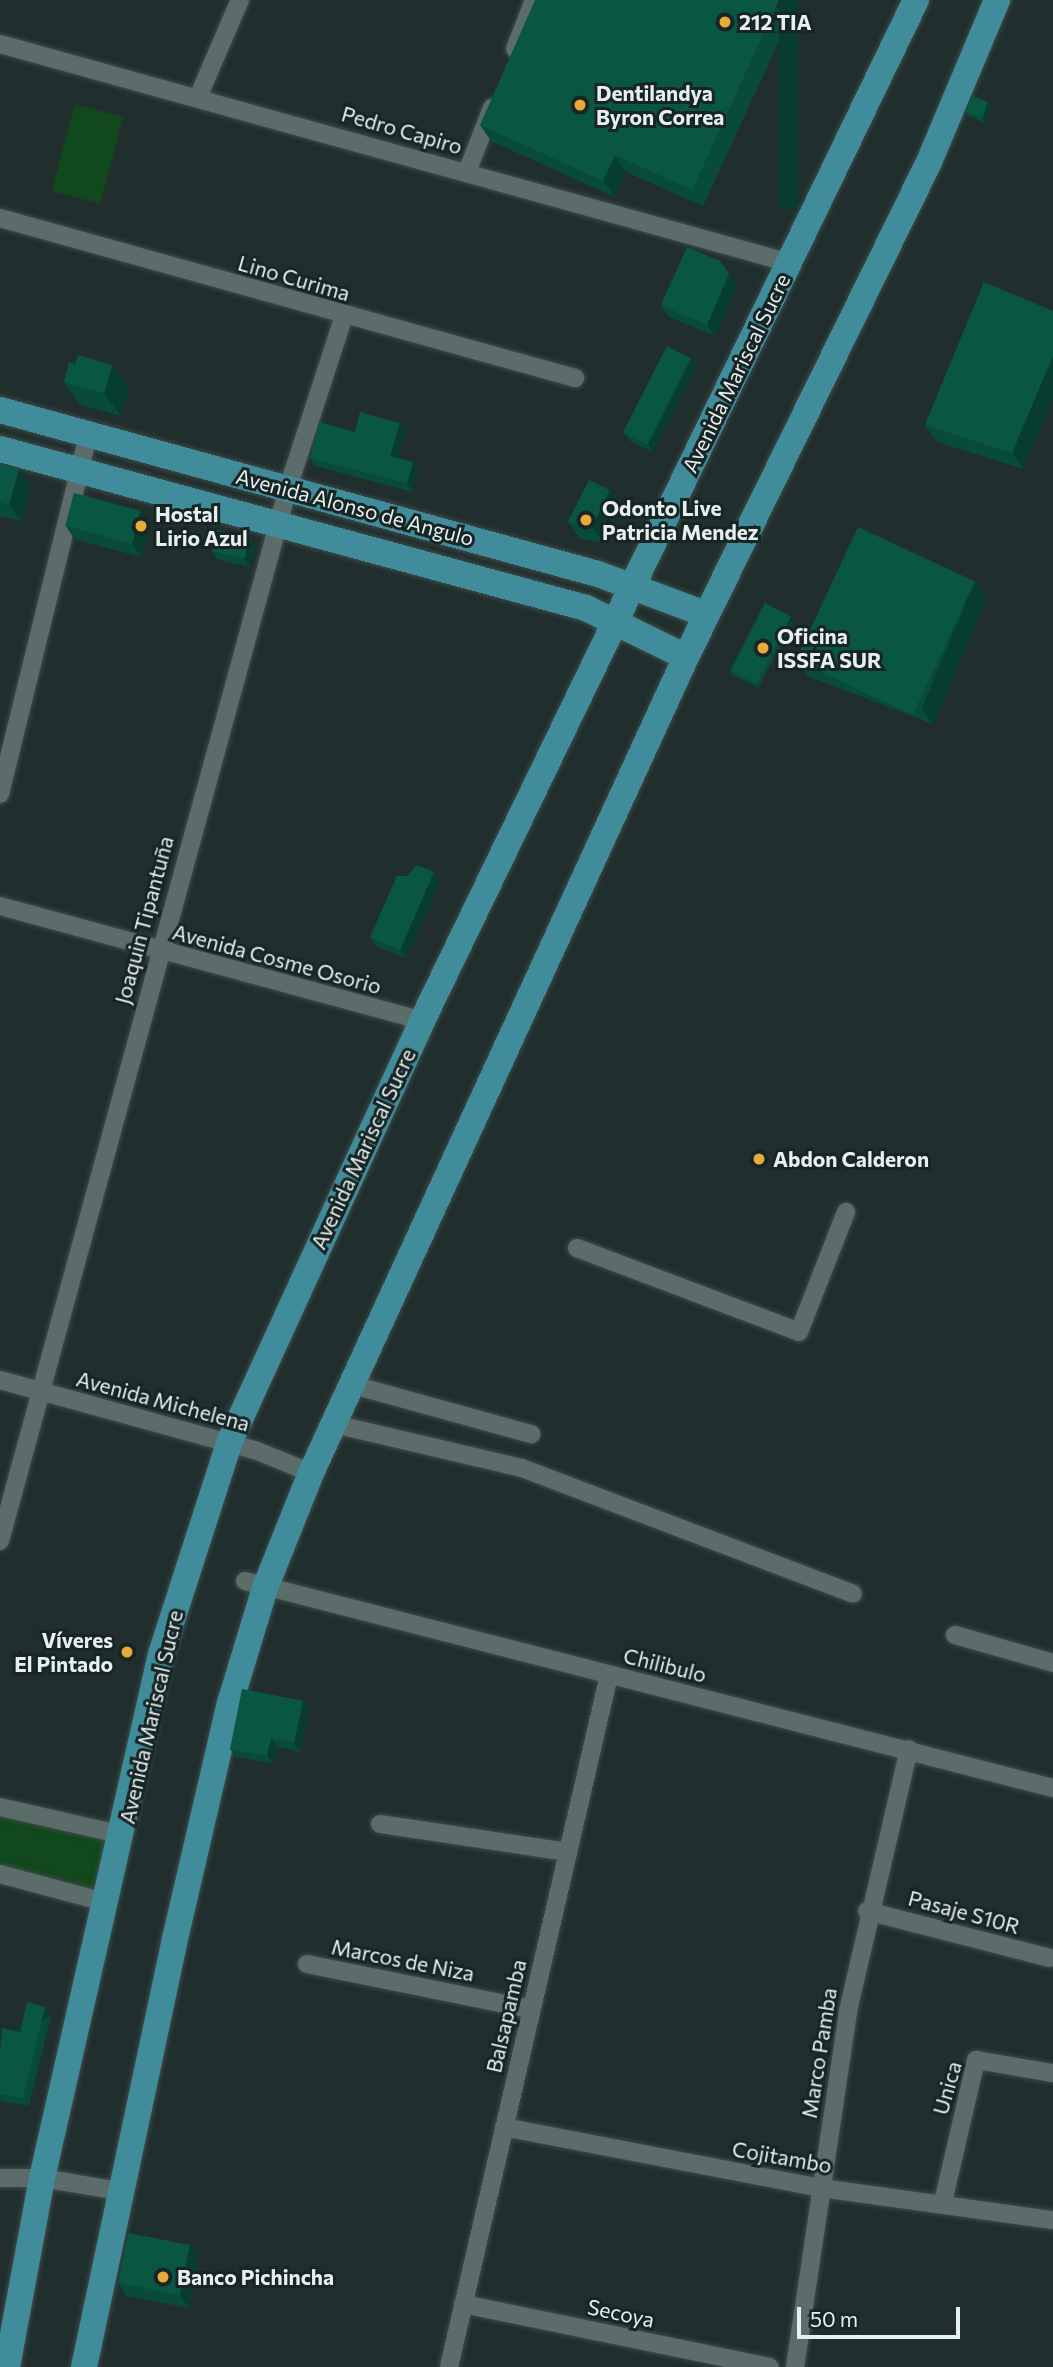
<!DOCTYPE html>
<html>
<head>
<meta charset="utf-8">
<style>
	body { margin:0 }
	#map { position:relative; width:1053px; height:2367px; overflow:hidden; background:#202f2e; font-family:Commissioner,sans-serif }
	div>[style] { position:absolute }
	.green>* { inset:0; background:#11481c; transform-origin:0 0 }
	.roads { filter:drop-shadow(0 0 2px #3e4b4b) drop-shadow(0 0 2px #3e4b4b) }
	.minor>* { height:18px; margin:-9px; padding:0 9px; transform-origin:9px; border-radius:9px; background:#5c6c6b }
	.primary>* { height:26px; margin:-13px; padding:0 13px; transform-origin:13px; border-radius:13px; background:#408c9a }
	.wall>* { inset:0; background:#084b3a }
	.shaded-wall>* { inset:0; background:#063d2f; transform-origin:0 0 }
	.building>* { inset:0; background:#095743; transform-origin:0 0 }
	.dots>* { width:19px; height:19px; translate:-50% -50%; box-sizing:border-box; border:4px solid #172525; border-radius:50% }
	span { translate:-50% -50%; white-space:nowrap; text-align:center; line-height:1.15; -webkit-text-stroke:6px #172525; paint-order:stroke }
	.poi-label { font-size:21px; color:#e7f0ef; font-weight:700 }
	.left { translate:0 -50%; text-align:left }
	.right { translate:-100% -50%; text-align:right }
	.street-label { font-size:21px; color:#e7f0ef }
	.scale { position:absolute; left:797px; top:2307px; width:163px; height:32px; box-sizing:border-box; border:4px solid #e7f0ef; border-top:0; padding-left:9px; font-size:21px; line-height:24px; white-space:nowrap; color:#e7f0ef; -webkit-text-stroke:5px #172525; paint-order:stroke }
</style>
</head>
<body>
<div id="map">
	<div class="green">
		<i style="left:75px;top:104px;width:50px;height:90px;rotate:15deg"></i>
		<i style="clip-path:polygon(0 1807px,123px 1835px,108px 1903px,0 1874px)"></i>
	</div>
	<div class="roads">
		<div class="minor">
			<i style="left:0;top:44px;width:820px;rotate:15.49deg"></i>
			<i style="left:515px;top:49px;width:53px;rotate:-68.8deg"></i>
			<i style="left:199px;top:95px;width:103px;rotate:-66.7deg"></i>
			<i style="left:467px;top:172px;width:69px;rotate:-68.7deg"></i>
			<i style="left:0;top:218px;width:597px;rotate:15.55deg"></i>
			<i style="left:0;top:794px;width:369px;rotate:-76.2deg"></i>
			<i style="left:0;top:906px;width:437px;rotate:15.2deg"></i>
			<i style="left:577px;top:1248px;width:237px;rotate:20.7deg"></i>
			<i style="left:799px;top:1332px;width:129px;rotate:-68.6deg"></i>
			<i style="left:0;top:1380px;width:264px;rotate:15.4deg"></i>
			<i style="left:255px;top:1450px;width:61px;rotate:22.3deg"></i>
			<i style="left:353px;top:1385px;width:185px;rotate:15.4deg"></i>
			<i style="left:334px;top:1424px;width:193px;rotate:13.2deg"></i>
			<i style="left:522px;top:1468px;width:354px;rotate:20.8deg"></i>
			<i style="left:0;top:1541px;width:1092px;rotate:-74.7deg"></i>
			<i style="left:288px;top:488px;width:181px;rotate:-72deg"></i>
			<i style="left:245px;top:1581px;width:834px;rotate:14.37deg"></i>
			<i style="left:955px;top:1635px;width:102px;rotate:15.9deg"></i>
			<i style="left:0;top:1807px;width:126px;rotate:12.8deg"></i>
			<i style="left:380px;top:1824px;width:189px;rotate:8.5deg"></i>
			<i style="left:0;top:1874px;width:112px;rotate:15deg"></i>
			<i style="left:867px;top:1911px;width:189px;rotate:14.4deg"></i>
			<i style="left:307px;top:1964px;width:228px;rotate:11.4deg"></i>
			<i style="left:504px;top:2127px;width:323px;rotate:10.9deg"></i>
			<i style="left:821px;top:2188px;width:234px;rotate:7.9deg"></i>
			<i style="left:0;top:2178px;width:42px"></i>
			<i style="left:42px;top:2178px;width:79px;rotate:9.5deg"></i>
			<i style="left:943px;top:2202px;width:146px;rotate:-76.9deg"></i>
			<i style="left:976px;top:2060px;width:78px;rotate:9.6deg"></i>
			<i style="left:463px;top:2304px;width:313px;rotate:11.6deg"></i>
			<i style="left:449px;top:2367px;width:710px;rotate:-76.98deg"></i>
			<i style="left:795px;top:2367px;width:360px;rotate:-81.5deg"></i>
			<i style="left:848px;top:2011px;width:269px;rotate:-76.9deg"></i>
		</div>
		<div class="primary">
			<i style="left:0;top:410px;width:620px;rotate:15.34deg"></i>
			<i style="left:598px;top:574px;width:114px;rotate:20.5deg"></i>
			<i style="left:0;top:449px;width:607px;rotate:15.18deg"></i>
			<i style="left:586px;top:608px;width:111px;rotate:26.1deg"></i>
			<i style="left:7px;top:2367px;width:192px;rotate:-79.5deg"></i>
			<i style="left:42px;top:2178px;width:537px;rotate:-77.21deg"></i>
			<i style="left:161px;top:1654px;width:222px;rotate:-72.1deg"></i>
			<i style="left:229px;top:1443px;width:464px;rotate:-65.4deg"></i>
			<i style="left:422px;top:1021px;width:1134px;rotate:-64.18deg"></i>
			<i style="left:84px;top:2367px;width:433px;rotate:-78deg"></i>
			<i style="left:174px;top:1943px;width:246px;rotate:-76.9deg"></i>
			<i style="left:230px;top:1703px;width:120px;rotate:-73.1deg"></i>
			<i style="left:265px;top:1588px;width:124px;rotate:-68.2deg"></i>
			<i style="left:311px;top:1473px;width:898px;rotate:-65.32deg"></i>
			<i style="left:686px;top:657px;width:551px;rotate:-63.85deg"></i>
			<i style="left:929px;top:162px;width:176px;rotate:-67.2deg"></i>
		</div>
	</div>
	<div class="wall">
		<i style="clip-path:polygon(798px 0,703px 206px,626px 172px,615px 197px,491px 141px,480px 125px)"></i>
		<i style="clip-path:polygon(991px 106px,985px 123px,968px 116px,965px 112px)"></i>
		<i style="clip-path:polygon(984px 282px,1023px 469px,937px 442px,925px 425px)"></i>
		<i style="clip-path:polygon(737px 286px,715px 336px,669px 317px,661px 305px)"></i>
		<i style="clip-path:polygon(112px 365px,129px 388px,121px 416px,80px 405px,64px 382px)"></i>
		<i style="clip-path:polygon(697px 366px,653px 452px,630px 441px,624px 433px)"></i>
		<i style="clip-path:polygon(406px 431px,398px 458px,413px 462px,418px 470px,413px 492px,315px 466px,310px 458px,355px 432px)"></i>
		<i style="clip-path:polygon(0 464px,31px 486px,21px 521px,0 516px)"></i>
		<i style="clip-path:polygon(610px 490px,622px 507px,603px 542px,580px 539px,568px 522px)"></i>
		<i style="clip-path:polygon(150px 524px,141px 557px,74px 539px,66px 526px)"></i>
		<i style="clip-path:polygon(255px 546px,250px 567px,218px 560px,212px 551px)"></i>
		<i style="clip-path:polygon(987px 598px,933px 724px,808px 676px,796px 660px)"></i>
		<i style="clip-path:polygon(794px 620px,758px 688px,733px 675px,730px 671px)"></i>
		<i style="clip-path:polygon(434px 872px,440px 881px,406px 958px,376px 946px,370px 937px,407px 876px)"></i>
		<i style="clip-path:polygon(303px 1701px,309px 1709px,300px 1752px,277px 1747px,274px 1764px,236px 1757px,230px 1749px)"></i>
		<i style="clip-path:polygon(51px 2015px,29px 2106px,2px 2101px,0 2099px,0 2053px,20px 2032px)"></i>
		<i style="clip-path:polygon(190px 2245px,199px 2258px,189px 2308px,127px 2296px,118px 2283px)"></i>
	</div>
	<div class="shaded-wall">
		<i style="left:779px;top:0;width:19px;height:209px"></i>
		<i style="clip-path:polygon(988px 102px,991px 106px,985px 123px,982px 119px)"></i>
		<i style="clip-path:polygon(615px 155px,626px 172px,615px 197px,603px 181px)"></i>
		<i style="clip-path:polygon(729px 274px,737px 286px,715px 336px,707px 325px)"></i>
		<i style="clip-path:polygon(1053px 356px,1053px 400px,1023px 469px,1012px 453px)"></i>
		<i style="clip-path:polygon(691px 358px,697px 366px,653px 452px,648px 444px)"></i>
		<i style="clip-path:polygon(112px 365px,129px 388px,121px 416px,104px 393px)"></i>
		<i style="clip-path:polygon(400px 423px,406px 431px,396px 464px,390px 456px)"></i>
		<i style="clip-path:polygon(413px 462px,418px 470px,413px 492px,407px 483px)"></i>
		<i style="clip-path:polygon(19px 469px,31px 486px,21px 521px,9px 505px)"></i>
		<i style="clip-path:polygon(610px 490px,622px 507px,603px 542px,592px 526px)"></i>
		<i style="clip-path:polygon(141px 511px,150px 524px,141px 557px,132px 544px)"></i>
		<i style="clip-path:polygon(249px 537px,255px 546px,250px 567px,244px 559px)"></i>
		<i style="clip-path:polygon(975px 581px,987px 598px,933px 724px,922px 708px)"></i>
		<i style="left:791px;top:616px;width:5px;height:77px;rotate:53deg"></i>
		<i style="clip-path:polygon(434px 872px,440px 881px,406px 958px,400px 950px)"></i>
		<i style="clip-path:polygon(303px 1701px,309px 1709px,300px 1752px,294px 1743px)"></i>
		<i style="clip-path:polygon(271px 1738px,277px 1747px,274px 1764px,267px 1756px)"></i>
		<i style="left:45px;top:2007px;width:10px;height:94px;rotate:53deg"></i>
		<i style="clip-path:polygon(190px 2245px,199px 2258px,189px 2308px,180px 2295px)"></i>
	</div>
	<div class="building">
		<i style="clip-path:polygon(535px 0,779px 0,692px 190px,615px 155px,603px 181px,480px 125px)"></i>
		<i style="left:971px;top:96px;width:18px;height:17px;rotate:19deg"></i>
		<i style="clip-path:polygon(687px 247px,720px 261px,729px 274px,707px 325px,661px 305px)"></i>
		<i style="clip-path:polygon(984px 282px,1053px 311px,1053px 356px,1012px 453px,925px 425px)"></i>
		<i style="left:667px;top:346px;width:27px;height:97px;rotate:27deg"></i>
		<i style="clip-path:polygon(78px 355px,112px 365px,104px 393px,64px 382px,69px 362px,75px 364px)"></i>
		<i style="clip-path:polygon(360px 412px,400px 423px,390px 456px,413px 462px,407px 483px,310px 458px,320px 422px,355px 432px)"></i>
		<i style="clip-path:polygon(0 464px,19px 469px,9px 505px,0 502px)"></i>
		<i style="clip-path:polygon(589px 480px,610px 490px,592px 526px,568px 522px)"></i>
		<i style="left:74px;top:493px;width:69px;height:34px;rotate:15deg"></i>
		<i style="left:858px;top:527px;width:129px;height:147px;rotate:25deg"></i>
		<i style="left:217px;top:530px;width:33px;height:22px;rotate:12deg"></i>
		<i style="left:765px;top:603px;width:29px;height:76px;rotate:27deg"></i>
		<i style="clip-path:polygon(417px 865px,434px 872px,400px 950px,370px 937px,397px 876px,407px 876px)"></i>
		<i style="clip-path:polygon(242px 1689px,303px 1701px,294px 1743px,271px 1738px,267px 1756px,230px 1749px)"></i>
		<i style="clip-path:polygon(27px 2002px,45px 2007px,23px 2098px,0 2094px,0 2053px,2px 2028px,20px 2032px)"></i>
		<i style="left:128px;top:2233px;width:63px;height:51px;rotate:11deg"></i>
	</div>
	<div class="dots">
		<i style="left:725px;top:22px;background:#e8ab37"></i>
		<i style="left:580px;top:105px;background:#e8ab37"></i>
		<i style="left:586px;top:520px;background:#e8ab37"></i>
		<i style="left:141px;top:526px;background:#e8ab37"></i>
		<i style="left:763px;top:648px;background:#e8ab37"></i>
		<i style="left:759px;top:1159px;background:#e8ab37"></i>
		<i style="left:127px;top:1652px;background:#e8ab37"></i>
		<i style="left:163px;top:2277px;background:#e8ab37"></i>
	</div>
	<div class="poi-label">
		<span class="left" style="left:739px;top:22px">212 TIA</span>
		<span class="left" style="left:596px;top:105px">Dentilandya<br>Byron Correa</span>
		<span class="left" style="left:602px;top:520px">Odonto Live<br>Patricia Mendez</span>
		<span class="left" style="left:155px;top:526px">Hostal<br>Lirio Azul</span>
		<span class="left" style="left:777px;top:648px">Oficina<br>ISSFA SUR</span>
		<span class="left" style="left:773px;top:1159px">Abdon Calderon</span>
		<span class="right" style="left:113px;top:1652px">Víveres<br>El Pintado</span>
		<span class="left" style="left:177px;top:2277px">Banco Pichincha</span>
	</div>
	<div class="street-label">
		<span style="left:402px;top:130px;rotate:16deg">Pedro Capiro</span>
		<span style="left:294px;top:278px;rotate:16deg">Lino Curima</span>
		<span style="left:736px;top:373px;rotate:-64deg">Avenida Mariscal Sucre</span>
		<span style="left:355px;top:507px;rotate:15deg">Avenida Alonso de Angulo</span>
		<span style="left:144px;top:920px;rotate:-75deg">Joaquin Tipantuña</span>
		<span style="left:277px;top:959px;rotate:15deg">Avenida Cosme Osorio</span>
		<span style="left:363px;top:1149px;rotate:-65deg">Avenida Mariscal Sucre</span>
		<span style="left:163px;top:1401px;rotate:15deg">Avenida Michelena</span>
		<span style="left:665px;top:1665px;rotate:14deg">Chilibulo</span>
		<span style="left:151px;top:1717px;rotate:-77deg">Avenida Mariscal Sucre</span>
		<span style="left:964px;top:1912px;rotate:15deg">Pasaje S10R</span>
		<span style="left:403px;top:1960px;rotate:11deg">Marcos de Niza</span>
		<span style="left:506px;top:2016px;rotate:-77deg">Balsapamba</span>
		<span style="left:819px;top:2053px;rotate:-81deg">Marco Pamba</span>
		<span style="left:947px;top:2088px;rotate:-74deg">Unica</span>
		<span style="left:782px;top:2157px;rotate:10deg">Cojitambo</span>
		<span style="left:621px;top:2313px;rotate:12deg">Secoya</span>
	</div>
	<div class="scale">50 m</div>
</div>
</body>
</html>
